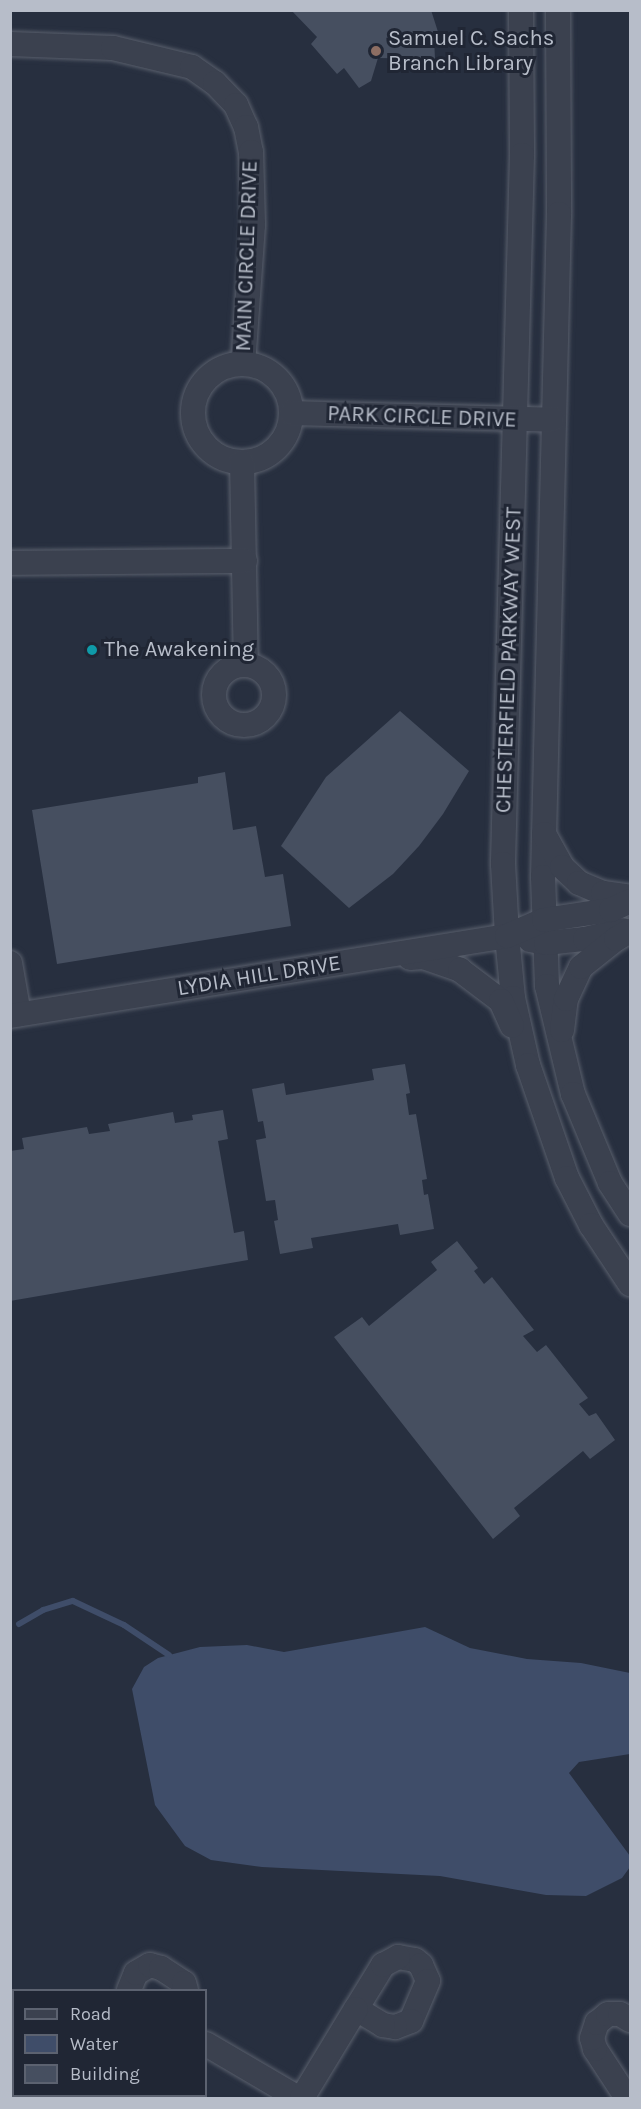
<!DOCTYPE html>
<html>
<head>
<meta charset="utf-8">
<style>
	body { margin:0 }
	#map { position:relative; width:641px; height:2109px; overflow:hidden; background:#272f3f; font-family:Karla,sans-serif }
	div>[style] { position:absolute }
	.water>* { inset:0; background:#3f4d69 }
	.stream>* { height:6px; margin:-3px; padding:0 3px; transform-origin:3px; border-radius:3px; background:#3f4d69 }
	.building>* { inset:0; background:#464f60 }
	.roads { filter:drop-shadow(0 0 2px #595f6c) drop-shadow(0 0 2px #595f6c) }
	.minor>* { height:24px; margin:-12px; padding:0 12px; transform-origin:12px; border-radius:12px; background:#3b414f }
	.minor>.ring { margin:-12px; padding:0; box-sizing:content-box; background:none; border:24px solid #3b414f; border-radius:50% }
	.dots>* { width:16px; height:16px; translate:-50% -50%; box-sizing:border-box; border:3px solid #202634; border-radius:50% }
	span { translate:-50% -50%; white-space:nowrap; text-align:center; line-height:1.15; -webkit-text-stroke:6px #202634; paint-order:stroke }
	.poi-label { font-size:22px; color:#b7bdc9 }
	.left { translate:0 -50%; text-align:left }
	.street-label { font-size:22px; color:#b7bdc9 }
	.frame { position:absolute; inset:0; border:12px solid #b7bdc9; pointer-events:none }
	.legend { position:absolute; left:12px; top:1989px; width:195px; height:108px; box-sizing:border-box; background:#202634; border:2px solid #5c6270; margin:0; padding:8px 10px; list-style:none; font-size:18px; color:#b7bdc9 }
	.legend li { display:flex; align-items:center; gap:12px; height:30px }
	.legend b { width:30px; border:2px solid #5c6270 }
</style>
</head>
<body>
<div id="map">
	<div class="water">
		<i style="clip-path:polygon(425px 1627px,470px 1648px,527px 1659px,581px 1663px,630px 1673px,630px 1754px,579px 1762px,569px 1773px,630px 1856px,630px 1867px,622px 1878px,586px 1896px,546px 1895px,440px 1876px,262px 1867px,211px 1860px,185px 1846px,155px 1805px,132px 1689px,144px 1667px,158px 1658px,200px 1647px,247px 1645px,284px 1652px)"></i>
	</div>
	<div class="stream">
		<i style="left:19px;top:1624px;width:28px;rotate:-30deg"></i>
		<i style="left:43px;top:1610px;width:31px;rotate:-17deg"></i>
		<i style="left:73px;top:1601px;width:56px;rotate:25.2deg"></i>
		<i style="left:124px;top:1625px;width:54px;rotate:33.7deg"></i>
	</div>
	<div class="building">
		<i style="clip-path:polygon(291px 10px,431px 10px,439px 35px,434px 37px,435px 59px,378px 58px,371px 81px,359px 88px,344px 68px,337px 74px,311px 44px,317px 37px)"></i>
		<i style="clip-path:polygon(400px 711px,469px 771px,443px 814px,419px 846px,393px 874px,349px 908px,281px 846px,326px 777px)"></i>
		<i style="clip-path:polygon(225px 772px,233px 830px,256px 826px,265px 877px,283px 874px,291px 926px,57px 964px,32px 810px,198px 783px,198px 777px)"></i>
		<i style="clip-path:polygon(405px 1064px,410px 1093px,406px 1094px,409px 1115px,416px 1114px,427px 1179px,422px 1180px,424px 1195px,428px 1194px,434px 1229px,400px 1235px,398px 1224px,311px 1238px,313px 1248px,280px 1254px,274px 1221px,278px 1220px,275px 1200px,266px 1201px,256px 1140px,266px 1138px,263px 1121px,258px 1122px,252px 1089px,284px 1083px,286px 1095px,374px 1080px,372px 1069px)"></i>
		<i style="clip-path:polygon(223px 1110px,228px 1139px,218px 1141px,234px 1233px,244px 1231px,248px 1260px,10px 1301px,10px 1151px,24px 1149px,22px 1138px,87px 1127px,89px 1134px,110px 1131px,108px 1124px,173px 1112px,175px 1123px,193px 1120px,192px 1115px)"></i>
		<i style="clip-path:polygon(457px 1241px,478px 1268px,474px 1271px,484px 1284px,492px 1277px,534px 1330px,523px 1336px,537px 1352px,546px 1345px,588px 1398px,579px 1404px,589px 1416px,596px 1413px,615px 1440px,590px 1459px,583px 1451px,514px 1508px,520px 1516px,493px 1539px,334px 1337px,362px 1317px,369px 1326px,437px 1270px,431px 1262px)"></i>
	</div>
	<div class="roads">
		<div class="minor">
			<i style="left:521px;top:10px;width:145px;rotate:89.6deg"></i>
			<i style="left:522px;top:155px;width:709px;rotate:91.54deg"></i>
			<i style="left:503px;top:864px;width:72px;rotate:86.8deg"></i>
			<i style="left:507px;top:936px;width:62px;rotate:84.5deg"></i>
			<i style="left:513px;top:998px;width:69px;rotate:77.4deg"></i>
			<i style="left:528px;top:1065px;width:120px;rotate:71deg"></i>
			<i style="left:567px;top:1178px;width:53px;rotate:62.9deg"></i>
			<i style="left:591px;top:1225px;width:71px;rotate:56.5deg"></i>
			<i style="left:558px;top:10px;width:204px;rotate:89.7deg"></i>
			<i style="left:559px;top:214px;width:663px;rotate:91.38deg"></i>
			<i style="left:543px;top:877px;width:109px;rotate:87.9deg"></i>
			<i style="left:547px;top:986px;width:111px;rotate:76.5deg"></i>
			<i style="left:573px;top:1094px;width:96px;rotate:67.4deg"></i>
			<i style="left:610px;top:1183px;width:37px;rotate:57deg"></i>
			<i style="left:10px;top:44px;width:103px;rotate:2.2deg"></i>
			<i style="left:113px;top:48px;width:81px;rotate:13.5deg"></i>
			<i style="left:192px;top:67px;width:28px;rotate:35deg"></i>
			<i style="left:215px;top:83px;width:30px;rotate:46deg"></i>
			<i style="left:236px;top:105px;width:24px;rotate:66deg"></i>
			<i style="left:246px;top:127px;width:25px;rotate:79deg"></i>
			<i style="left:251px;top:152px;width:73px;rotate:88.4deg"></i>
			<i style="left:253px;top:225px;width:139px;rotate:94.1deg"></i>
			<i class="ring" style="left:193px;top:364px;width:74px;height:74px"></i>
			<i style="left:292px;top:413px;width:260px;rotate:1.5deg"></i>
			<i style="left:242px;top:462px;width:202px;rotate:88.9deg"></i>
			<i style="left:10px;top:563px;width:235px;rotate:-0.5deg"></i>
			<i class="ring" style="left:214px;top:665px;width:36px;height:36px"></i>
			<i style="left:544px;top:834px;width:38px;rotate:61deg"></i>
			<i style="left:562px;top:867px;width:23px;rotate:43deg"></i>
			<i style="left:579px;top:883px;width:26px;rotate:23deg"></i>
			<i style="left:603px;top:893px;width:27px;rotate:8deg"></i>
			<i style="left:530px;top:940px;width:16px;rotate:11deg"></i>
			<i style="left:546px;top:943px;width:39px;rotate:-6deg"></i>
			<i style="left:585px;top:939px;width:39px;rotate:-13deg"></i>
			<i style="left:410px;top:958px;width:13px;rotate:-4deg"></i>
			<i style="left:423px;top:957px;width:39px;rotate:19deg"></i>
			<i style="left:460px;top:970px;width:51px;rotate:37.1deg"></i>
			<i style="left:501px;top:1001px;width:27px;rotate:66deg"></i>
			<i style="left:10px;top:963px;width:52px;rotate:80deg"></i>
			<i style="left:10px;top:1016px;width:503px;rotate:-9.14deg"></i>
			<i style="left:507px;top:936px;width:40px;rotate:-23.4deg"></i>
			<i style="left:544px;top:920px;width:68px;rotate:-8.5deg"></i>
			<i style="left:611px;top:910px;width:21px;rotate:-25deg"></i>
			<i style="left:562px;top:1030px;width:31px;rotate:-83deg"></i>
			<i style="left:566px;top:999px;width:35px;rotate:-65deg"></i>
			<i style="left:581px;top:967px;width:45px;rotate:-38.7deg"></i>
			<i style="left:616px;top:939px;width:16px;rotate:-30deg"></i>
			<i style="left:398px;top:1957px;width:17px;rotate:10deg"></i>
			<i style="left:415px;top:1960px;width:8px;rotate:40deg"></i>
			<i style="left:421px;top:1965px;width:17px;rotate:66deg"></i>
			<i style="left:428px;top:1981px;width:43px;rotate:113deg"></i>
			<i style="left:411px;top:2021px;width:17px;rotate:159deg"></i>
			<i style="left:395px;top:2027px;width:12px;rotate:-171deg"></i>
			<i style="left:383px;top:2025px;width:31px;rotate:-149deg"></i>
			<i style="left:356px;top:2009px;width:52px;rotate:-58.5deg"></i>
			<i style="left:383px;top:1965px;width:17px;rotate:-28deg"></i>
			<i style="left:129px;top:1990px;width:18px;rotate:-68deg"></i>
			<i style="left:136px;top:1973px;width:16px;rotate:-30deg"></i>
			<i style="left:150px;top:1965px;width:11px;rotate:15deg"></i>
			<i style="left:161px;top:1968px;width:27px;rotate:33deg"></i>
			<i style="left:184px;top:1983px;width:7px;rotate:74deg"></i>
			<i style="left:206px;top:2044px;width:107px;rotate:30.4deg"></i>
			<i style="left:302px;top:2098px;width:104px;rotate:-58.8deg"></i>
			<i style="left:627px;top:2098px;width:59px;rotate:-123.1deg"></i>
			<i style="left:595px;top:2049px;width:11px;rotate:-105deg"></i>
			<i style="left:592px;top:2038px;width:16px;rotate:-72deg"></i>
			<i style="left:597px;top:2023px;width:14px;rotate:-39deg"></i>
			<i style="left:608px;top:2014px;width:12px"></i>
			<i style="left:620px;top:2014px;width:12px;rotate:31deg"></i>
		</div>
	</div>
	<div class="dots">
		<i style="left:376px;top:51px;background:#8d6e63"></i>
		<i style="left:92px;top:650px;background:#0f9aa8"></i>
	</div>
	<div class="poi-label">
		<span class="left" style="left:388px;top:51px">Samuel C. Sachs<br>Branch Library</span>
		<span class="left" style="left:104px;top:650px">The Awakening</span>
	</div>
	<div class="street-label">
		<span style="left:247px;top:256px;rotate:-88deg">MAIN CIRCLE DRIVE</span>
		<span style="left:422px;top:417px;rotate:2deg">PARK CIRCLE DRIVE</span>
		<span style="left:509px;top:660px;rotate:-88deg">CHESTERFIELD PARKWAY WEST</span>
		<span style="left:259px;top:976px;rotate:-9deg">LYDIA HILL DRIVE</span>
	</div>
	<div class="frame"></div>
	<ul class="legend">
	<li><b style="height:8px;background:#3b414f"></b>Road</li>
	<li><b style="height:16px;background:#3f4d69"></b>Water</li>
	<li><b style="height:16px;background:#464f60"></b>Building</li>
	</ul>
</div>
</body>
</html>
